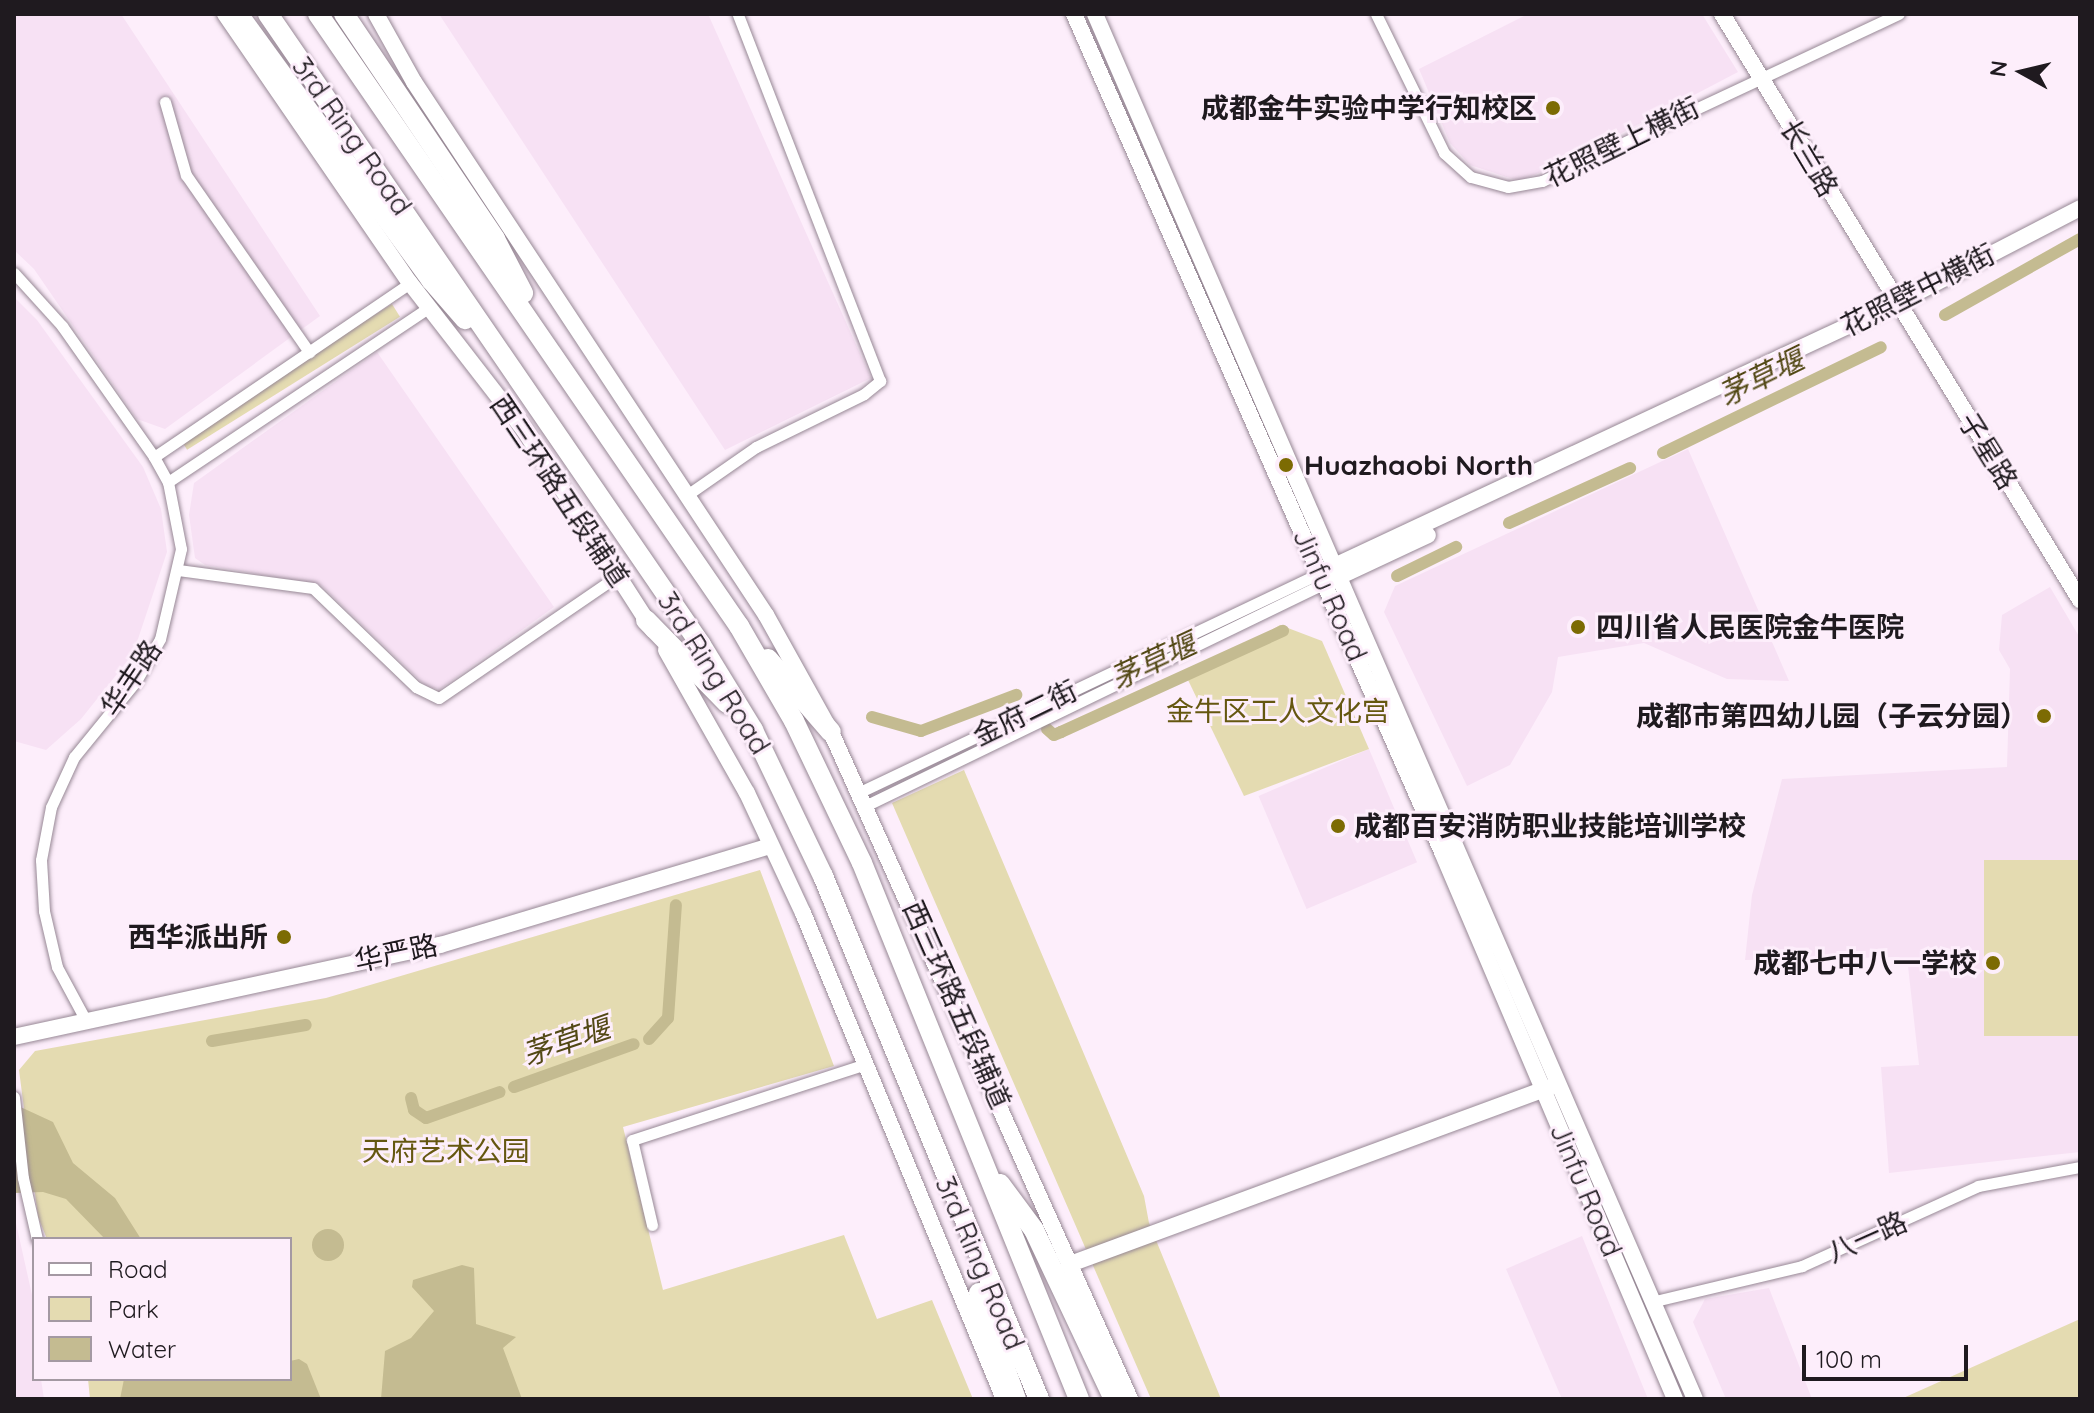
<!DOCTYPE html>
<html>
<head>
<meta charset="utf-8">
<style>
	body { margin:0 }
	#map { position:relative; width:2094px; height:1413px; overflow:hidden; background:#fdeefb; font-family:Quicksand,"Noto Sans SC",sans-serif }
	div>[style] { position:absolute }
	.built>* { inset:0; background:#f7e1f4; transform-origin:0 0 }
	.green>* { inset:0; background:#e4dbb1; transform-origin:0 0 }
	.water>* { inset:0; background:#c4bb91 }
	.round { border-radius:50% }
	.canal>* { height:12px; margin:-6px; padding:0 6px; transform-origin:6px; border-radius:6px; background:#c4bb91 }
	.roads { filter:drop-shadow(0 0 2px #978895) drop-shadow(0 0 2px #978895) }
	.street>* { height:11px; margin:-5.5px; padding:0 5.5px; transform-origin:5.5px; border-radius:5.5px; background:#fff }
	.secondary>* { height:16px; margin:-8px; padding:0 8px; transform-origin:8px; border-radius:8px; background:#fff }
	.highway>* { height:20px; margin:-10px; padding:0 10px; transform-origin:10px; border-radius:10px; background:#fff }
	.dots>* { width:22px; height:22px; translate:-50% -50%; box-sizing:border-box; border:4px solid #fdeefb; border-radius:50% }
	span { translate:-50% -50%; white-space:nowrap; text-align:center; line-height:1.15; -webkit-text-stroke:6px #fdeefb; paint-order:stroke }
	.poi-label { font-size:28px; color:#1f1a1f; font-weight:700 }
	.right { translate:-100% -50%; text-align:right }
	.left { translate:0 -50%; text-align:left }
	.street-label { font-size:28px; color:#1f1a1f }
	.park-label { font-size:28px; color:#655710 }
	.water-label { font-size:30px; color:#524815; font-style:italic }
	.frame { position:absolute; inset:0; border:16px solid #1f1a1f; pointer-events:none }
	.legend { position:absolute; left:32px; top:1237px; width:260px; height:144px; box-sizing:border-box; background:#fdeefb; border:2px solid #a499a3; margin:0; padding:10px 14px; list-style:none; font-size:24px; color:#1f1a1f }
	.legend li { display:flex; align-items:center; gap:16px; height:40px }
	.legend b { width:40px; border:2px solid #a499a3 }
	.north { position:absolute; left:1982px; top:32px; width:80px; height:80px; -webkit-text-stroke:6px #fdeefb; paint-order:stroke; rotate:278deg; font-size:22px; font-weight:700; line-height:32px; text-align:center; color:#1f1a1f }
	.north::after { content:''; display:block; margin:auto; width:28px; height:36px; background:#1f1a1f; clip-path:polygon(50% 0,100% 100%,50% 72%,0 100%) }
	.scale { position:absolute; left:1802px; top:1345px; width:166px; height:36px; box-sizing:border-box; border:4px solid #1f1a1f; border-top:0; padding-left:10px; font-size:24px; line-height:28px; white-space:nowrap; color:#1f1a1f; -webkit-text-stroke:6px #fdeefb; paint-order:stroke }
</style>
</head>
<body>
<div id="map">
	<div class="built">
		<i style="clip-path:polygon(14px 14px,121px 14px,320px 316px,165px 429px,137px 419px,34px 269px,14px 250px)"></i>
		<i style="clip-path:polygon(439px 14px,708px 14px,871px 378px,725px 450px)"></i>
		<i style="clip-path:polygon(1528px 14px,1702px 14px,1738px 72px,1572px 159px,1519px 181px,1470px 165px,1450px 143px,1419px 69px)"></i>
		<i style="clip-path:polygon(14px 297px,37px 320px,143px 467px,161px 509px,167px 552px,133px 654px,81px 719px,46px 750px,14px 741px)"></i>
		<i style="clip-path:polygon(377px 352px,554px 607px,440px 689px,427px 687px,321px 585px,205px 565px,195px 558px,189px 515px,194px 483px)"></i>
		<i style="clip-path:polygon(1688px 449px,1789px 681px,1727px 679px,1644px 643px,1558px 657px,1552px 692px,1510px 765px,1467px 786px,1384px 612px,1395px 586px)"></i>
		<i style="clip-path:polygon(2050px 587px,2080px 638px,2080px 1152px,1889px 1173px,1881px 1067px,1919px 1065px,1908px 966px,1899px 957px,1745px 960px,1752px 895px,1782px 779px,2007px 767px,2010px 669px,1999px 650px,2002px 615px)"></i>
		<i style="left:1369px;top:749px;width:123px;height:120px;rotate:67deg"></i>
		<i style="clip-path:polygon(14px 1214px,34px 1304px,34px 1379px,41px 1379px,44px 1399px,14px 1399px)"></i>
		<i style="clip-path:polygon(1582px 1236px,1648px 1399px,1562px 1399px,1506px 1269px)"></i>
		<i style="clip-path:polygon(1769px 1288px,1812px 1399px,1726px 1399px,1693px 1322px,1705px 1299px)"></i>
	</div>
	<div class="green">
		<i style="left:392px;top:304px;width:15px;height:251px;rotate:58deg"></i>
		<i style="clip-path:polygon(1280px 625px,1322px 641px,1369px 749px,1244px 796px,1188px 680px)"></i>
		<i style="clip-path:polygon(964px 770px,1144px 1196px,1149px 1223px,1221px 1399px,1151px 1399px,892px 803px)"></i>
		<i style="left:1984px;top:860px;width:96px;height:176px"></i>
		<i style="clip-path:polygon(760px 870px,834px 1066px,623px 1127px,663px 1290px,844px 1235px,877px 1319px,932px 1300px,973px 1399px,90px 1399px,88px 1379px,290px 1379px,290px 1239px,47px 1239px,38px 1217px,19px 1070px,35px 1051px,326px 998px)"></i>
		<i style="clip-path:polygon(2080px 1319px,2080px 1399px,1901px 1399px)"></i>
	</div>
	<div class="water">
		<i style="clip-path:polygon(14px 1104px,53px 1122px,73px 1163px,115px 1198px,141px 1239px,105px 1239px,66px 1199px,43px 1192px,14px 1193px)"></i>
		<i class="round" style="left:312px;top:1229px;width:32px;height:32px"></i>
		<i style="clip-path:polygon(462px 1265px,474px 1268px,476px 1324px,516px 1337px,503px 1348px,522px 1399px,381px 1399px,385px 1351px,411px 1338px,434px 1311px,412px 1287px,413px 1280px)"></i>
		<i style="clip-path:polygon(299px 1359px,307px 1364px,321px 1399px,120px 1399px,124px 1379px,290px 1379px,290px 1361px)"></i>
	</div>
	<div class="canal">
		<i style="left:1945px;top:315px;width:155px;rotate:-29.4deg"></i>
		<i style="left:1663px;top:453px;width:242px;rotate:-25.9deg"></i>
		<i style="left:1509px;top:523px;width:133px;rotate:-24.4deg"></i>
		<i style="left:1397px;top:576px;width:66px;rotate:-26.2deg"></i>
		<i style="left:872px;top:717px;width:51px;rotate:15.9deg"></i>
		<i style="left:921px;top:731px;width:102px;rotate:-20.8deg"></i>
		<i style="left:1047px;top:729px;width:9px;rotate:41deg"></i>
		<i style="left:1054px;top:735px;width:8px;rotate:-23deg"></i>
		<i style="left:1061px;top:732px;width:244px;rotate:-24.5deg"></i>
		<i style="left:649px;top:1039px;width:28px;rotate:-48deg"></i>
		<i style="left:668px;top:1018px;width:113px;rotate:-86deg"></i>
		<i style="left:212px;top:1041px;width:95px;rotate:-9.7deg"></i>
		<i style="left:514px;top:1087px;width:127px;rotate:-19.7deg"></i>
		<i style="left:411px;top:1098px;width:12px;rotate:76deg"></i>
		<i style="left:414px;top:1110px;width:14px;rotate:34deg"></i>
		<i style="left:426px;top:1118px;width:78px;rotate:-19.4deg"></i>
	</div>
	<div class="roads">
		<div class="street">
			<i style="left:1376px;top:14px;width:155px;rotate:63.9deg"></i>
			<i style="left:1444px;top:153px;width:36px;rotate:42deg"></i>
			<i style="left:1471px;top:177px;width:38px;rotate:15deg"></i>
			<i style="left:1508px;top:187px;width:35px;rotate:-10deg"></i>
			<i style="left:1542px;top:181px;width:394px;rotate:-25.1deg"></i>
			<i style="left:165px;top:102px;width:76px;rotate:74deg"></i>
			<i style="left:186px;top:175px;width:216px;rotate:55.2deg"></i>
			<i style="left:14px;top:273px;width:72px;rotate:47.8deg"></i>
			<i style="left:62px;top:326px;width:160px;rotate:54.9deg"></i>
			<i style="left:154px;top:457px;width:29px;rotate:61deg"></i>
			<i style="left:168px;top:482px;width:68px;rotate:79deg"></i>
			<i style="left:181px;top:549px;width:92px;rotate:103.1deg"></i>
			<i style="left:160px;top:639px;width:48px;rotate:119.7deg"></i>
			<i style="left:136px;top:681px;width:98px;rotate:129.2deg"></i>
			<i style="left:74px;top:757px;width:55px;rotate:114.7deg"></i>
			<i style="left:51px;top:807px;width:54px;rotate:100.7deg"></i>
			<i style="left:41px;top:860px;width:51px;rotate:86.6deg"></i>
			<i style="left:44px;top:911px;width:57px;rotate:76.9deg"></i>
			<i style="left:57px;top:967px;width:59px;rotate:61.7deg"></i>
			<i style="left:154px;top:457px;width:310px;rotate:-34.2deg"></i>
			<i style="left:168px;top:482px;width:314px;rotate:-33.8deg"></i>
			<i style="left:687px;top:495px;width:84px;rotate:-34.8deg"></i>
			<i style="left:756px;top:447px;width:120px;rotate:-26.1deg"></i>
			<i style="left:864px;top:394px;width:21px;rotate:-39deg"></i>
			<i style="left:880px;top:381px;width:394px;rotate:-111.2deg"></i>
			<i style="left:178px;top:570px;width:136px;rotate:7.6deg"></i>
			<i style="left:313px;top:588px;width:143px;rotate:43.9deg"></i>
			<i style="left:416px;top:687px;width:25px;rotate:26deg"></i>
			<i style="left:439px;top:698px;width:216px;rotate:-34.4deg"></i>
			<i style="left:860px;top:792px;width:509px;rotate:-25.46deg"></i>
			<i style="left:867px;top:805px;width:509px;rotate:-25.86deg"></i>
			<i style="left:14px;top:1097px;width:81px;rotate:83.7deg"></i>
			<i style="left:23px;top:1178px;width:63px;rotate:77.1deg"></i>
			<i style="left:652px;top:1225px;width:87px;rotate:-103.2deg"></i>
			<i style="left:632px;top:1140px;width:246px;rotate:-18deg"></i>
			<i style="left:1651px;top:1302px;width:155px;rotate:-13.4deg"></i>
			<i style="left:1802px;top:1266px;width:193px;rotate:-24.4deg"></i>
			<i style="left:1978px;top:1186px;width:104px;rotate:-10.6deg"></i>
		</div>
		<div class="secondary">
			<i style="left:225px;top:14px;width:326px;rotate:55.5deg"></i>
			<i style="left:410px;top:283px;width:186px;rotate:52.2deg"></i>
			<i style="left:524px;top:430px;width:238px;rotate:57.2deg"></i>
			<i style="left:376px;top:14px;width:78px;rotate:60.8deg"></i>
			<i style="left:414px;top:82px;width:639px;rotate:56.56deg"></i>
			<i style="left:766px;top:615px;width:134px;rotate:60.9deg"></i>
			<i style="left:831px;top:732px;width:731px;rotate:65.85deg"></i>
			<i style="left:1074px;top:14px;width:915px;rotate:66.29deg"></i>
			<i style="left:1442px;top:852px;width:595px;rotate:66.93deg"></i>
			<i style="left:1095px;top:14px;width:1509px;rotate:66.58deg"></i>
			<i style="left:1722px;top:14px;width:687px;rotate:58.58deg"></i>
			<i style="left:1328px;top:569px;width:628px;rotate:-25.06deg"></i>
			<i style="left:1897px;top:303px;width:206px;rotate:-27.4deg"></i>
			<i style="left:1330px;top:581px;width:108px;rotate:-25.1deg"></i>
			<i style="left:666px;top:650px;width:164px;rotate:60.5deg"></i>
			<i style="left:747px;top:793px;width:132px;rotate:65deg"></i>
			<i style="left:803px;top:913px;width:526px;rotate:67.53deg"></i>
			<i style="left:14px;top:1037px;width:436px;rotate:-12.2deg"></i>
			<i style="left:440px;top:945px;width:345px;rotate:-16.7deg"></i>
			<i style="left:1073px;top:1263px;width:508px;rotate:-20.25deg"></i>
		</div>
		<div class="highway">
			<i style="left:238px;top:14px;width:329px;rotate:54deg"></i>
			<i style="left:431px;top:280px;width:52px;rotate:48.9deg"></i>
			<i style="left:268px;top:14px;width:765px;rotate:55.54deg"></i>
			<i style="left:701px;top:645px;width:100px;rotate:58.5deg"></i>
			<i style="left:753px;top:730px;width:162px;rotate:64.4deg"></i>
			<i style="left:823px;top:876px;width:566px;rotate:67.56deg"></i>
			<i style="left:318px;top:14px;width:743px;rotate:55.48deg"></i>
			<i style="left:739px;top:626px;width:110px;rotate:59.9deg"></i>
			<i style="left:794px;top:721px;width:157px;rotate:64.4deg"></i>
			<i style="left:862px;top:863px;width:578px;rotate:67.96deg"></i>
			<i style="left:344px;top:14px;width:271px;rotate:56.1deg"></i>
			<i style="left:495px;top:239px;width:61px;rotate:62.6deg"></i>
			<i style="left:646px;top:620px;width:116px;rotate:45.7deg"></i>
			<i style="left:768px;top:659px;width:96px;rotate:49.2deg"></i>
			<i style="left:1000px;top:1184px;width:57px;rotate:53.5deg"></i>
			<i style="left:1034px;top:1230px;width:187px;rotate:64.7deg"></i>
			<i style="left:979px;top:1293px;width:112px;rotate:70.8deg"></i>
		</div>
	</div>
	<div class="dots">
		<i style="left:1553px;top:108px;background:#7c6b03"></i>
		<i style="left:1286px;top:465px;background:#7c6b03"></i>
		<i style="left:1578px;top:627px;background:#7c6b03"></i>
		<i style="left:2044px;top:716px;background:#7c6b03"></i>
		<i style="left:1338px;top:826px;background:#7c6b03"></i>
		<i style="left:284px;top:937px;background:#7c6b03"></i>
		<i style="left:1993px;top:963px;background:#7c6b03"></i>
	</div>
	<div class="poi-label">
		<span class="right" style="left:1537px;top:108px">成都金牛实验中学行知校区</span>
		<span class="left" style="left:1304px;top:465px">Huazhaobi North</span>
		<span class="left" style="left:1596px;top:627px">四川省人民医院金牛医院</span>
		<span class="right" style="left:2028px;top:716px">成都市第四幼儿园（子云分园）</span>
		<span class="left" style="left:1354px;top:826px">成都百安消防职业技能培训学校</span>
		<span class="right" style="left:268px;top:937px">西华派出所</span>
		<span class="right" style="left:1977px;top:963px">成都七中八一学校</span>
	</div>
	<div class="street-label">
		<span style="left:352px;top:136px;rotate:55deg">3rd Ring Road</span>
		<span style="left:1622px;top:142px;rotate:-26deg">花照壁上横街</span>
		<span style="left:1809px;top:158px;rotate:59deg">长兰路</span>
		<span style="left:1918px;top:290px;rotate:-27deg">花照壁中横街</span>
		<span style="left:1988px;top:451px;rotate:58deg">子星路</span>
		<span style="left:560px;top:491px;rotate:56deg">西三环路五段辅道</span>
		<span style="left:1330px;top:595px;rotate:66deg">Jinfu Road</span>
		<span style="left:714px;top:673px;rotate:58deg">3rd Ring Road</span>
		<span style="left:131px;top:678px;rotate:-56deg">华丰路</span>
		<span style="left:1025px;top:713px;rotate:-26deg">金府二街</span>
		<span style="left:396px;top:953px;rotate:-12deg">华严路</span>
		<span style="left:957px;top:1005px;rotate:66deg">西三环路五段辅道</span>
		<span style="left:1586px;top:1190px;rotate:67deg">Jinfu Road</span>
		<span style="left:1867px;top:1237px;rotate:-24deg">八一路</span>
		<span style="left:980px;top:1263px;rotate:67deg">3rd Ring Road</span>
	</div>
	<div class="park-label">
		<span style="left:1278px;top:711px">金牛区工人文化宫</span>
		<span style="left:446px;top:1151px">天府艺术公园</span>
	</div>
	<div class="water-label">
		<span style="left:1761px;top:377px;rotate:-26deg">茅草堰</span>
		<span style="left:1153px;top:661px;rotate:-25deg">茅草堰</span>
		<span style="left:566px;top:1041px;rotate:-19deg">茅草堰</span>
	</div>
	<div class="frame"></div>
	<ul class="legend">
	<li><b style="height:10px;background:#fff"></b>Road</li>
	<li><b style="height:22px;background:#e4dbb1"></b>Park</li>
	<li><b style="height:22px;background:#c4bb91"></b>Water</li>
	</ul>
	<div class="north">N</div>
	<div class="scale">100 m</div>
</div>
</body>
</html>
